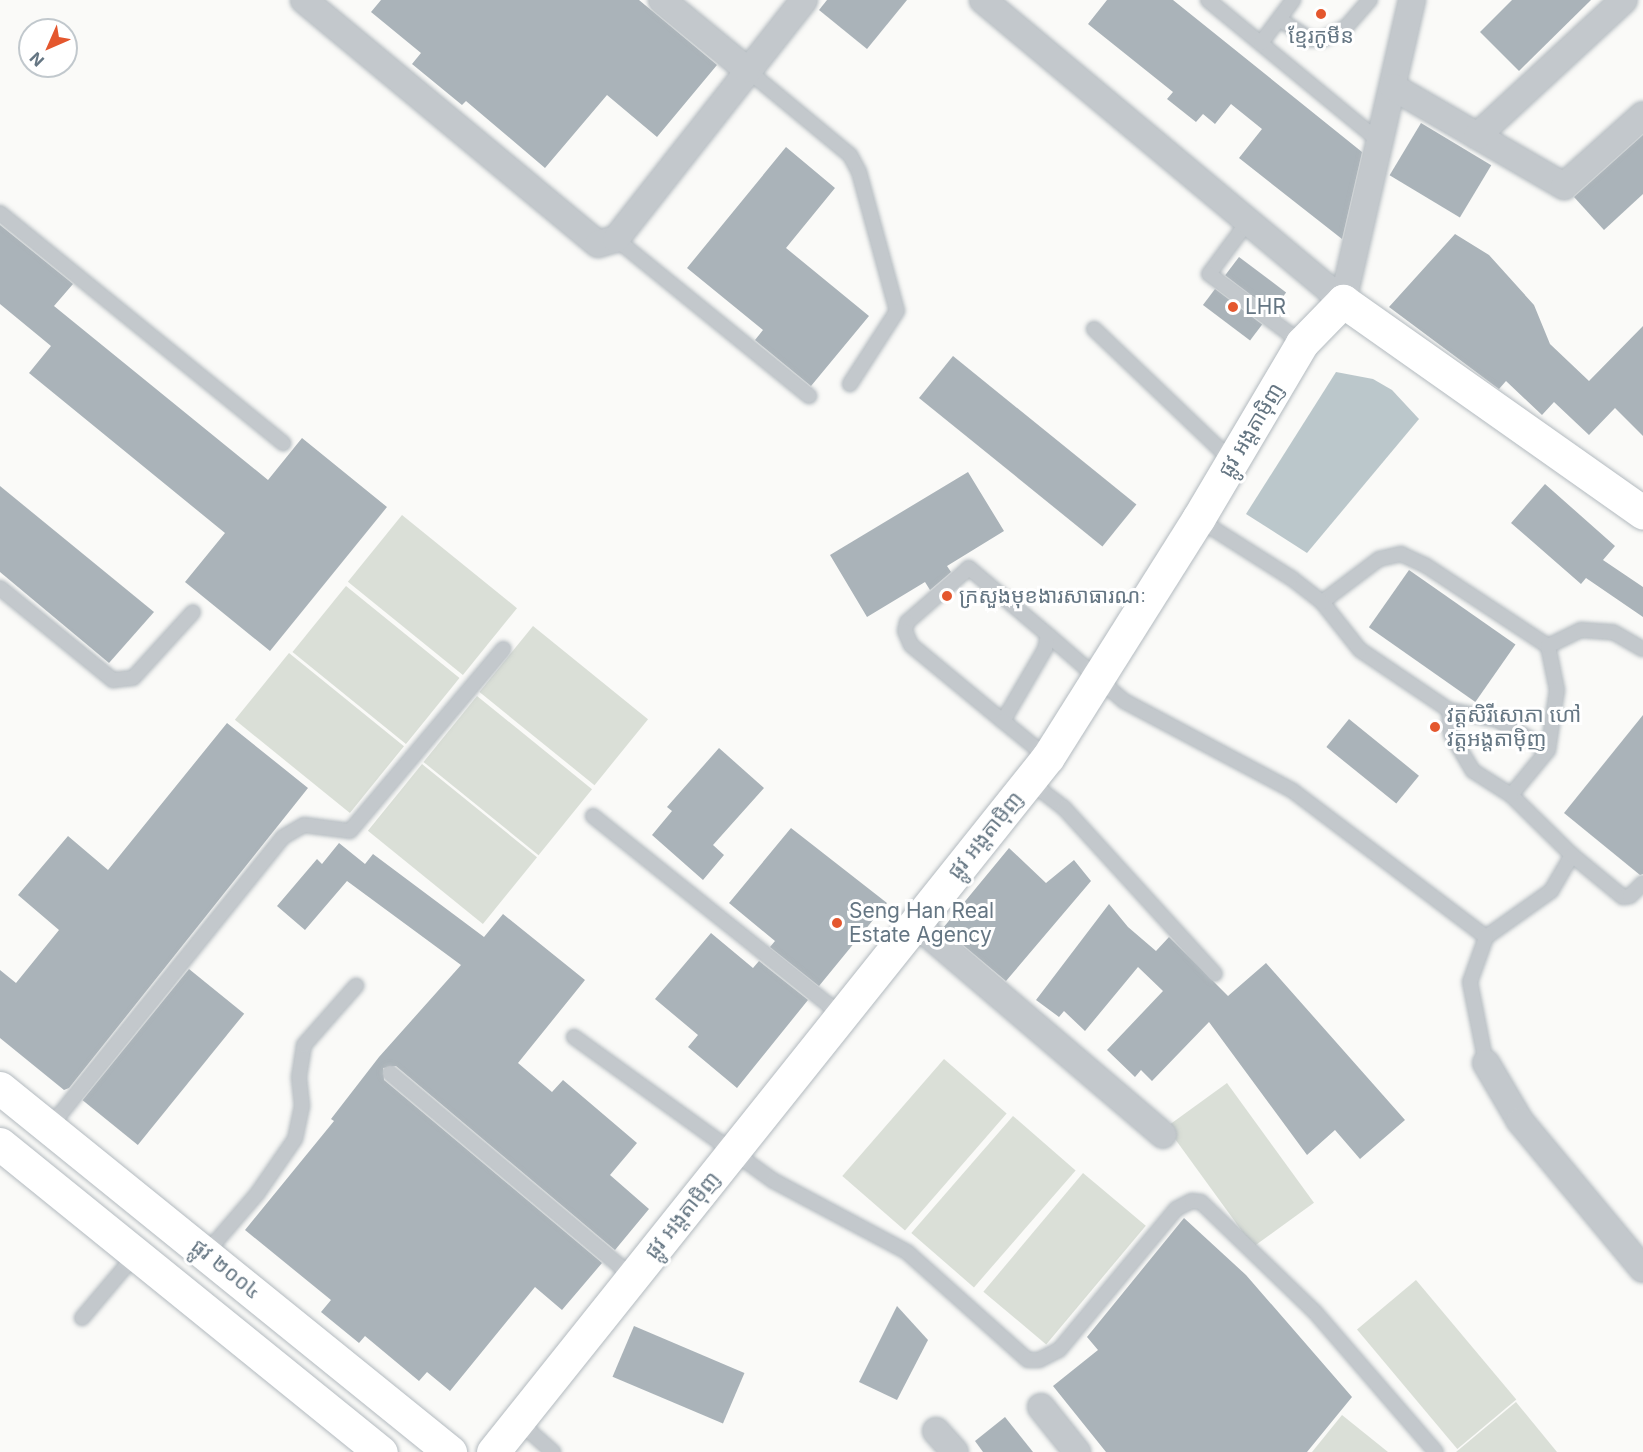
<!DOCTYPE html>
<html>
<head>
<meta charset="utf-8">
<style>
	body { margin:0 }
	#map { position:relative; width:1643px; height:1452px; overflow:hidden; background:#fafaf8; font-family:Inter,"Noto Sans Khmer",sans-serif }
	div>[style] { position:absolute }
	.green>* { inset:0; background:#dadfd7; transform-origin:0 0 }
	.water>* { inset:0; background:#bbc7cb }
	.building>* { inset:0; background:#aab3b9; transform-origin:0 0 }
	.roads { filter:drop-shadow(0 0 2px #b3babf) drop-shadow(0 0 2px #b3babf) }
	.lane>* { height:14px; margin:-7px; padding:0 7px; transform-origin:7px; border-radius:7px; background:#c3c8cc }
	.street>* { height:26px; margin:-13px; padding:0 13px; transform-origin:13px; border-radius:13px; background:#c3c8cc }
	.secondary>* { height:33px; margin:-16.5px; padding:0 16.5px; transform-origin:16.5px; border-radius:16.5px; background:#fff }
	.dots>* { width:16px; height:16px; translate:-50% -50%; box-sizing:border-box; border:3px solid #fff; border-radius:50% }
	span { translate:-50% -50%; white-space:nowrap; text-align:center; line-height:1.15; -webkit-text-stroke:6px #fff; paint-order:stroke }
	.poi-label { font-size:21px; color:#657683 }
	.left { translate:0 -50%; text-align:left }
	.street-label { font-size:21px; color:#657683 }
	.north { position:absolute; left:18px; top:18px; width:60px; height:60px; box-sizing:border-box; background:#fff; border:2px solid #c1c8cd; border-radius:50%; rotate:225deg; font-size:16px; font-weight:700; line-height:24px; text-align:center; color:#657683 }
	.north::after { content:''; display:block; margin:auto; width:21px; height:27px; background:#e4572e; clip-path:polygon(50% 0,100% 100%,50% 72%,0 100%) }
</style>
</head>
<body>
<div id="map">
	<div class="green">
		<i style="left:402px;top:515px;width:148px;height:86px;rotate:39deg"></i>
		<i style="left:346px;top:586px;width:146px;height:85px;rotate:39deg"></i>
		<i style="left:533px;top:626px;width:148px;height:85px;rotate:39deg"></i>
		<i style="left:289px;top:653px;width:148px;height:86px;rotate:39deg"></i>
		<i style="left:477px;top:696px;width:148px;height:85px;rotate:39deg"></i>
		<i style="left:422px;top:764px;width:148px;height:86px;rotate:39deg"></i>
		<i style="left:944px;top:1059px;width:83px;height:155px;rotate:41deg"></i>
		<i style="left:1227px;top:1083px;width:148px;height:75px;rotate:54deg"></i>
		<i style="left:1013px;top:1116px;width:83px;height:155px;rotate:41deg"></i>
		<i style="left:1083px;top:1173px;width:82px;height:155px;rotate:40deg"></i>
		<i style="left:1416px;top:1280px;width:156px;height:77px;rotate:50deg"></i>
		<i style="clip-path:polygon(1516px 1402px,1557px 1452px,1456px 1452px)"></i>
		<i style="clip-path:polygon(1342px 1415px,1388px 1452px,1312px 1452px)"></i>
	</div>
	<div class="water">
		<i style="clip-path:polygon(1336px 372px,1373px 379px,1392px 390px,1419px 419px,1307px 553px,1246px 514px)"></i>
	</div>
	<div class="building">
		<i style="clip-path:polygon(381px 0,639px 0,717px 65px,657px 137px,607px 95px,545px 168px,466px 101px,462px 105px,412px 64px,421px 53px,371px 12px)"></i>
		<i style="clip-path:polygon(827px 0,907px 0,867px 49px,819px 10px)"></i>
		<i style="clip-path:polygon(1107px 0,1173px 0,1362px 152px,1342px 239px,1239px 158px,1262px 129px,1231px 104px,1215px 124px,1203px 114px,1196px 122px,1167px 99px,1173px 92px,1088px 24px)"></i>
		<i style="clip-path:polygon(1512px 0,1591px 0,1519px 71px,1480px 32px)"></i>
		<i style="left:1421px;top:123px;width:82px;height:61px;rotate:31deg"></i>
		<i style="clip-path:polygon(1643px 135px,1643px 194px,1604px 230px,1574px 197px)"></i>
		<i style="clip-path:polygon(786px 147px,835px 188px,786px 248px,869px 316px,811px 386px,755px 340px,763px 330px,687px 268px)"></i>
		<i style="clip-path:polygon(0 225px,73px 284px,54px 306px,268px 480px,302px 438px,387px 507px,270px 651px,185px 582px,225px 533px,29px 373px,51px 346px,0 304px)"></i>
		<i style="clip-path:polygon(1455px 234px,1489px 255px,1534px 305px,1550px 344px,1589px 381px,1643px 326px,1643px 436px,1615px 408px,1589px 435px,1554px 402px,1542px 415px,1506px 381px,1499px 389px,1389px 307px)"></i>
		<i style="left:1239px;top:257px;width:59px;height:23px;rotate:37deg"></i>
		<i style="left:1215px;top:289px;width:59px;height:20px;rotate:37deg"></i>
		<i style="left:953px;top:356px;width:236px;height:54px;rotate:39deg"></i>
		<i style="clip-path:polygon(968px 472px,1004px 531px,947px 566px,951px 572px,930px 590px,925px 582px,867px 617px,830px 555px)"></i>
		<i style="clip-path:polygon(1545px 484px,1615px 546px,1603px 560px,1643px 587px,1643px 617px,1586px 578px,1581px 584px,1511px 523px)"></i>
		<i style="clip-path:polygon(0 486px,154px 612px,109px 663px,0 572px)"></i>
		<i style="left:1409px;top:570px;width:130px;height:70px;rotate:35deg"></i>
		<i style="clip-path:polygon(1643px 715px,1643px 874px,1640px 875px,1564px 813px)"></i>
		<i style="left:1349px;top:719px;width:90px;height:36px;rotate:39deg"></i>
		<i style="clip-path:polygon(227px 723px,308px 788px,69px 1088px,64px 1090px,0 1038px,0 970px,16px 983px,59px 930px,18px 895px,68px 836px,108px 870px)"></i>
		<i style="clip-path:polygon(719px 748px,764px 788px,713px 845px,724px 855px,703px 880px,652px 835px,672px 811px,667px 807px)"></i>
		<i style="clip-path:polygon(791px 828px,887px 903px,819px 986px,770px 947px,775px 941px,729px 903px)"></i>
		<i style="clip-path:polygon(339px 843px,365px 864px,373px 854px,484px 937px,503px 914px,585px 980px,518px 1063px,552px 1092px,563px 1080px,637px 1143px,610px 1175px,649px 1209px,615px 1250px,396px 1066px,383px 1068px,384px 1080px,602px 1263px,562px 1310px,535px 1287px,450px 1391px,427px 1372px,419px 1381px,365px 1336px,359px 1343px,321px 1312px,331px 1300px,245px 1230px,334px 1121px,331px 1119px,379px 1057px,461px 965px,347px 881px,305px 930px,277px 906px,317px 859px,322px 864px)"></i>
		<i style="clip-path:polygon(1009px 848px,1046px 883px,1074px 860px,1091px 881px,1006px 981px,943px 928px)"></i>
		<i style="clip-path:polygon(1109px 904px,1128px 927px,1156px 951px,1169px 937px,1228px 996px,1266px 963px,1405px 1120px,1360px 1159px,1335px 1130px,1307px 1155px,1209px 1022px,1152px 1081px,1141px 1070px,1135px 1077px,1107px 1050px,1163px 991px,1138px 967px,1085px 1031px,1064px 1011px,1059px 1017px,1036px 1000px)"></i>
		<i style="clip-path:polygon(711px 933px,753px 968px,759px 961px,808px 1000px,737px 1088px,688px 1047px,698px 1035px,655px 999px)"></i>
		<i style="left:189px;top:969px;width:71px;height:169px;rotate:39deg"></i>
		<i style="clip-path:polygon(1184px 1218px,1246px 1275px,1352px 1397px,1307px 1452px,1106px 1452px,1053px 1386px,1098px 1350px,1087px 1337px)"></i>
		<i style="clip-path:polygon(897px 1306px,928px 1340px,897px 1400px,859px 1382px)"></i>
		<i style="left:634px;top:1326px;width:120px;height:55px;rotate:23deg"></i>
		<i style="clip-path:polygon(1005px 1417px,1033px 1452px,983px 1452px,975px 1441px)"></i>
	</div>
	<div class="roads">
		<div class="lane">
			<i style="left:1208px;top:0;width:222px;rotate:39.5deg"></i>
			<i style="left:1279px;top:19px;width:37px;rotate:33deg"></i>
			<i style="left:1310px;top:39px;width:13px"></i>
			<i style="left:1323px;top:39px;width:27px;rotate:-28deg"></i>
			<i style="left:1347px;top:26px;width:35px;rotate:-49deg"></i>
			<i style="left:1261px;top:43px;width:54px;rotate:-53.3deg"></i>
			<i style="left:746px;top:69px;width:135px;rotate:39.6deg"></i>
			<i style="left:850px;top:155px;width:19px;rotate:62deg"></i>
			<i style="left:859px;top:172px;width:144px;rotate:74.7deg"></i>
			<i style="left:897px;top:311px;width:87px;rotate:122.8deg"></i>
			<i style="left:0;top:213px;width:365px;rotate:39.1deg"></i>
			<i style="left:1249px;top:220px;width:67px;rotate:126.5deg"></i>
			<i style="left:1209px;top:274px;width:116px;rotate:36.6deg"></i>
			<i style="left:616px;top:239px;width:249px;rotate:39.1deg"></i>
			<i style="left:1094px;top:329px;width:191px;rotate:43.7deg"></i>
			<i style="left:0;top:588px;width:146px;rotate:39.2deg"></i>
			<i style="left:113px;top:680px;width:20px;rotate:-6deg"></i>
			<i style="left:133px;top:678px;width:89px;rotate:-47.7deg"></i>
			<i style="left:1322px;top:602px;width:71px;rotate:-37deg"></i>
			<i style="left:1379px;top:559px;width:23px;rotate:-13deg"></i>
			<i style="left:1401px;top:554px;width:26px;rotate:25deg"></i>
			<i style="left:1425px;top:565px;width:147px;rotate:33.4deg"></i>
			<i style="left:1548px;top:646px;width:45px;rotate:78.4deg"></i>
			<i style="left:1557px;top:690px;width:61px;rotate:98.5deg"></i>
			<i style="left:1548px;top:750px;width:58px;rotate:129.4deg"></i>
			<i style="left:1048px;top:635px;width:101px;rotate:41deg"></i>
			<i style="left:1124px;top:701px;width:191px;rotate:28deg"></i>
			<i style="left:1293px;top:791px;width:242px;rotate:37.1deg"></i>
			<i style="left:1486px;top:937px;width:80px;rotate:-35.3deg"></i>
			<i style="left:1551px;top:891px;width:42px;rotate:-59.7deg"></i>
			<i style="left:1572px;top:855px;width:86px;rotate:-135.5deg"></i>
			<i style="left:1511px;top:795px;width:45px;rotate:-147.7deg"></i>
			<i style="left:1473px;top:771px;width:43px;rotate:-120.7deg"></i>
			<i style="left:1451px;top:734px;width:24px;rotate:-95deg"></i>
			<i style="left:1449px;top:710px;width:107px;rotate:-146deg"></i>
			<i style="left:1360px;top:650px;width:61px;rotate:-128.4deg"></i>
			<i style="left:1322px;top:602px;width:39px;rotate:-142deg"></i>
			<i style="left:1291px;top:578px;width:110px;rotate:-147.6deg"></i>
			<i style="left:1548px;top:646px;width:37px;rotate:-26deg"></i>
			<i style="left:1581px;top:630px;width:32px;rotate:4deg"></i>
			<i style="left:1613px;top:632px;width:34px;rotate:30deg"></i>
			<i style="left:1449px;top:710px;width:50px;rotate:11.5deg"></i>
			<i style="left:1498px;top:720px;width:58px;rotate:31deg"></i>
			<i style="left:1003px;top:721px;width:83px;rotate:-59.7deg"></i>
			<i style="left:1045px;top:649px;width:14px;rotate:-78deg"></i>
			<i style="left:1048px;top:635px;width:104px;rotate:-139.7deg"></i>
			<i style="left:969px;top:568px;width:82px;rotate:138.9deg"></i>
			<i style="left:907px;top:622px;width:9px;rotate:103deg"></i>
			<i style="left:905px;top:631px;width:15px;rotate:67deg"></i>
			<i style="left:911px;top:645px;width:119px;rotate:39.6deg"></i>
			<i style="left:1003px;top:721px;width:57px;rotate:39.3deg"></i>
			<i style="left:1029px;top:781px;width:44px;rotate:37.6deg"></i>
			<i style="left:1064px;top:808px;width:224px;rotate:47.7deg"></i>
			<i style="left:593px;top:816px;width:318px;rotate:38.7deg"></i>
			<i style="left:1572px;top:855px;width:66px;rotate:39.5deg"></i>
			<i style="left:1623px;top:897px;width:7px;rotate:-8deg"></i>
			<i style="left:1630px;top:896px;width:18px;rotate:-45deg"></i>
			<i style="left:574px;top:1037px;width:246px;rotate:35.8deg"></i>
			<i style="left:774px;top:1181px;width:151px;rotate:28.1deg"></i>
			<i style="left:907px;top:1252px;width:162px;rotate:41.8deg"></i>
			<i style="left:1028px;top:1360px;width:11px"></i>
			<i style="left:1039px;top:1360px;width:22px;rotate:-27deg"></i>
			<i style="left:1059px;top:1350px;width:183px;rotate:-50.3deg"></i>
			<i style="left:1176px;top:1209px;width:18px;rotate:-27deg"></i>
			<i style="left:1192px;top:1201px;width:9px;rotate:6deg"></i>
			<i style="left:1201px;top:1202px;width:158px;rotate:44deg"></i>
			<i style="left:1315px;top:1312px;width:185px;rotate:49.2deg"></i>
			<i style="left:1486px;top:1063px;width:83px;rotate:-101.2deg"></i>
			<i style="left:1470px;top:982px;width:48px;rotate:-70.4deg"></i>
			<i style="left:390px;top:1073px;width:317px;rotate:40deg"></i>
			<i style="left:49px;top:1128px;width:373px;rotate:-51.2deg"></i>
			<i style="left:283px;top:837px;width:24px;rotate:-30deg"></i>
			<i style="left:304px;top:825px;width:46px;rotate:7.4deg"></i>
			<i style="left:350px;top:831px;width:238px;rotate:-49.9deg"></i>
			<i style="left:206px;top:1253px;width:78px;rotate:-49.2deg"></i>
			<i style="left:257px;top:1194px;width:67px;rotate:-55.4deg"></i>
			<i style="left:295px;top:1139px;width:34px;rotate:-78deg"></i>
			<i style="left:302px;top:1106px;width:29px;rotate:-96deg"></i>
			<i style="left:299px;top:1077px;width:32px;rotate:-81deg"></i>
			<i style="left:304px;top:1045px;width:79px;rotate:-48.6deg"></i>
			<i style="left:82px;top:1318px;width:84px;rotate:-49.8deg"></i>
			<i style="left:518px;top:1421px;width:47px;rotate:41.5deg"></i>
		</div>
		<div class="street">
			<i style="left:304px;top:0;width:382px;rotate:39.7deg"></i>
			<i style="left:598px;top:244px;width:19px;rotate:-16deg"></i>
			<i style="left:616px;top:239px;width:304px;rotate:-51.8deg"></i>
			<i style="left:662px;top:0;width:109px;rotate:39.4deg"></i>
			<i style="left:983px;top:0;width:469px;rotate:39.9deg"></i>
			<i style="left:1343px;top:301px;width:309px;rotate:-77.1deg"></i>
			<i style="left:1393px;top:87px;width:198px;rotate:30.1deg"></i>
			<i style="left:1564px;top:186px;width:106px;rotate:-41.9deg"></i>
			<i style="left:1477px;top:136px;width:200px;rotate:-42.8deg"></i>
			<i style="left:915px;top:923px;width:326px;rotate:40.5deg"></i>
			<i style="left:1486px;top:1063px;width:67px;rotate:59.6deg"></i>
			<i style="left:1520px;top:1121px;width:192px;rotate:50.3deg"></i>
			<i style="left:1041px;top:1407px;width:58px;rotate:51.3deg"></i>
			<i style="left:936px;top:1431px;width:28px;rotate:48deg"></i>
		</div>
		<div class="secondary">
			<i style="left:0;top:1088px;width:579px;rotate:38.97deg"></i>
			<i style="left:0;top:1144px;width:490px;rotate:39deg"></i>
			<i style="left:493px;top:1452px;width:889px;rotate:-51.39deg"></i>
			<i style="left:1048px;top:757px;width:281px;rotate:-57.8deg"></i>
			<i style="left:1198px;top:519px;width:204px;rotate:-59.4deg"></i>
			<i style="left:1302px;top:343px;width:59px;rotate:-45.7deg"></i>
			<i style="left:1343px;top:301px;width:367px;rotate:35.2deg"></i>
		</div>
	</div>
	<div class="dots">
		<i style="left:1321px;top:14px;background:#e4572e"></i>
		<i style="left:1233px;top:307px;background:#e4572e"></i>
		<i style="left:947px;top:596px;background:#e4572e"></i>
		<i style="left:1435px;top:727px;background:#e4572e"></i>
		<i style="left:837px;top:923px;background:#e4572e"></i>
	</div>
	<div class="poi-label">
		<span style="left:1321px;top:36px">ខ្មែរកូមីន</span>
		<span class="left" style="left:1245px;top:307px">LHR</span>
		<span class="left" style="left:959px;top:596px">ក្រសួងមុខងារសាធារណៈ</span>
		<span class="left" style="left:1447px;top:727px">វត្តសិរីសោភា ហៅ<br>វត្តអង្តតាម៉ិញ</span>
		<span class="left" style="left:849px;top:923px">Seng Han Real<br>Estate Agency</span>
	</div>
	<div class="street-label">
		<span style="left:1251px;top:430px;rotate:-59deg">ផ្លូវ អង្តតាម៉ិញ</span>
		<span style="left:985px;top:835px;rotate:-51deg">ផ្លូវ អង្តតាម៉ិញ</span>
		<span style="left:682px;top:1215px;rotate:-51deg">ផ្លូវ អង្តតាម៉ិញ</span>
		<span style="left:226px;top:1269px;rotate:39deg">ផ្លូវ ២០០៤</span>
	</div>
	<div class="north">N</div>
</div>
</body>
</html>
